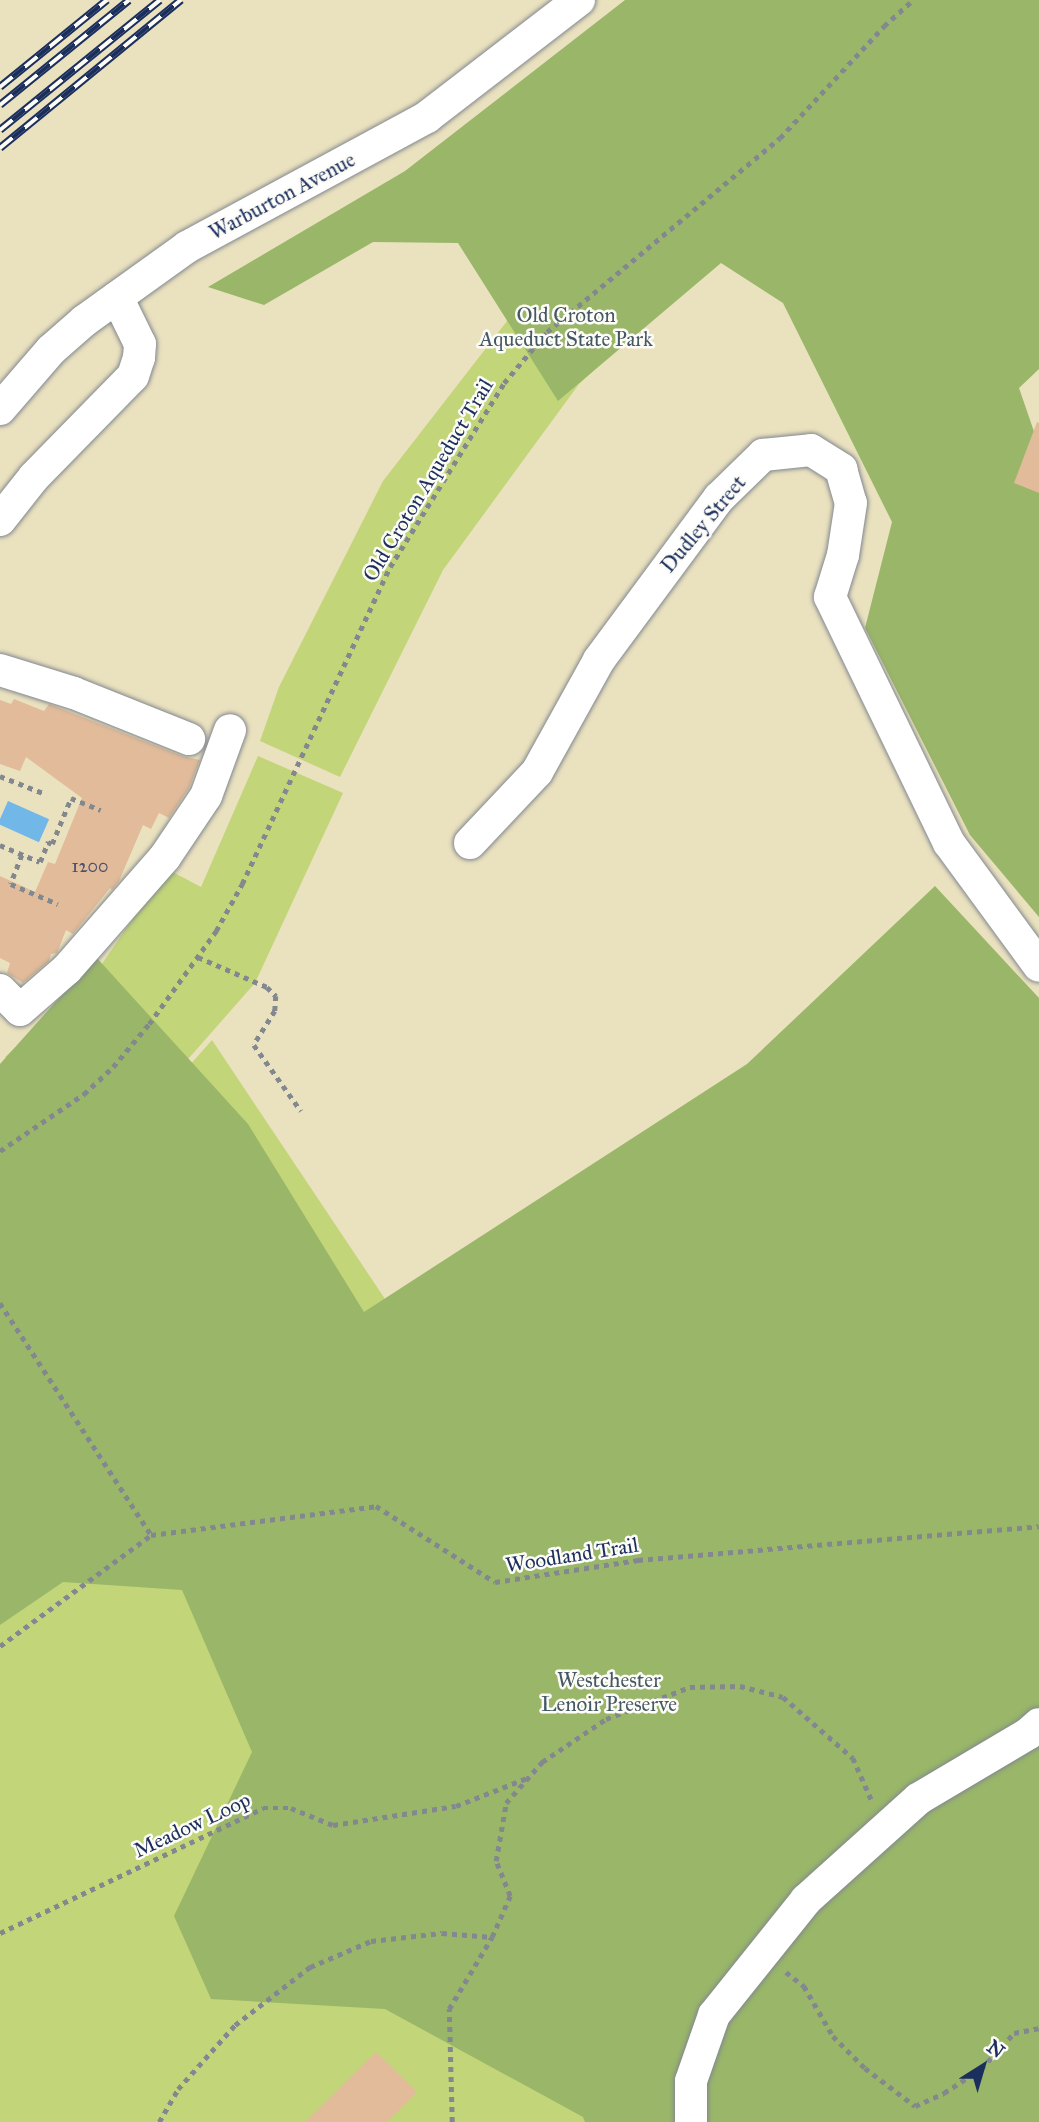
<!DOCTYPE html>
<html>
<head>
<meta charset="utf-8">
<style>
	body { margin:0 }
	#map { position:relative; width:1039px; height:2122px; overflow:hidden; background:#eae1bf; font-family:"IM FELL Great Primer",serif }
	div>[style] { position:absolute }
	.green>* { inset:0; background:#c2d579 }
	.forest>* { inset:0; background:#99b669 }
	.water>* { inset:0; background:#71b7e8; transform-origin:0 0 }
	.building>* { inset:0; background:#e1bb9a }
	.path>* { height:4.5px; margin-top:-2.25px; transform-origin:0; background:repeating-linear-gradient(90deg,#82888e 0 5px,transparent 0 10px) }
	.roads { filter:drop-shadow(0 0 2px #82888e) drop-shadow(0 0 2px #82888e) }
	.minor>* { height:32px; margin:-16px; padding:0 16px; transform-origin:16px; border-radius:16px; background:#fff }
	.rail>* { height:8px; margin-top:-4px; transform-origin:0; background:repeating-linear-gradient(90deg,#fdfcf7 0 16px,#1b2f5e 0 32px); box-sizing:border-box; border-block:2px solid #1b2f5e }
	span { translate:-50% -50%; white-space:nowrap; text-align:center; line-height:1.15; -webkit-text-stroke:5px #fdfcf7; paint-order:stroke }
	.number-label { font-size:18px; color:#4c526d }
	.number-label span { -webkit-text-stroke-width:0 }
	.street-label { font-size:21px; color:#1b2f5e }
	.park-label { font-size:21px; color:#455865 }
	.north { position:absolute; left:948px; top:2031px; width:70px; height:70px; -webkit-text-stroke:5px #fdfcf7; paint-order:stroke; rotate:37deg; font-size:19px; font-weight:700; line-height:28px; text-align:center; color:#1b2f5e }
	.north::after { content:''; display:block; margin:auto; width:24px; height:32px; background:#1b2f5e; clip-path:polygon(50% 0,100% 100%,50% 72%,0 100%) }
</style>
</head>
<body>
<div id="map">
	<div class="green">
		<i style="clip-path:polygon(998px 0,579px 384px,443px 570px,340px 777px,260px 741px,279px 687px,383px 481px,528px 294px)"></i>
		<i style="clip-path:polygon(258px 756px,343px 793px,255px 983px,116px 1141px,31px 1091px,5px 1057px,97px 971px,167px 869px,201px 887px)"></i>
		<i style="clip-path:polygon(212px 1040px,397px 1317px,1039px 2122px,0 2122px,0 1217px,119px 1145px)"></i>
	</div>
	<div class="forest">
		<i style="clip-path:polygon(625px 0,1039px 0,1039px 369px,1019px 388px,1039px 446px,1039px 917px,970px 835px,865px 628px,892px 522px,783px 303px,721px 263px,558px 401px,458px 243px,373px 242px,264px 305px,208px 287px,405px 171px)"></i>
		<i style="clip-path:polygon(935px 886px,1039px 998px,1039px 2122px,585px 2122px,583px 2117px,385px 2009px,211px 1999px,174px 1916px,252px 1752px,182px 1590px,63px 1582px,0 1625px,0 1064px,96px 957px,248px 1124px,364px 1312px,747px 1064px)"></i>
	</div>
	<div class="water">
		<i style="left:8px;top:801px;width:45px;height:25px;rotate:24deg"></i>
	</div>
	<div class="building">
		<i style="clip-path:polygon(1037px 422px,1039px 423px,1039px 493px,1014px 483px)"></i>
		<i style="clip-path:polygon(14px 699px,44px 711px,49px 704px,182px 756px,200px 760px,189px 788px,169px 818px,159px 813px,151px 829px,143px 825px,119px 881px,112px 890px,110px 888px,73px 934px,66px 930px,57px 953px,51px 954px,49px 961px,23px 983px,7px 973px,10px 963px,0 958px,0 876px,35px 892px,48px 862px,55px 864px,82px 798px,26px 757px,20px 771px,0 764px,0 700px,11px 704px)"></i>
		<i style="clip-path:polygon(376px 2052px,417px 2092px,387px 2122px,305px 2122px)"></i>
	</div>
	<div class="path">
		<i style="left:0;top:776px;width:46px;rotate:21.6deg"></i>
		<i style="left:0;top:845px;width:43px;rotate:23deg"></i>
		<i style="left:40px;top:862px;width:22px;rotate:-68deg"></i>
		<i style="left:48px;top:842px;width:4px;rotate:27deg"></i>
		<i style="left:52px;top:844px;width:50px;rotate:-67.6deg"></i>
		<i style="left:71px;top:798px;width:32px;rotate:22deg"></i>
		<i style="left:22px;top:855px;width:31px;rotate:111deg"></i>
		<i style="left:11px;top:884px;width:51px;rotate:23.1deg"></i>
		<i style="left:198px;top:957px;width:75px;rotate:23.5deg"></i>
		<i style="left:267px;top:987px;width:13px;rotate:45deg"></i>
		<i style="left:276px;top:996px;width:15px;rotate:94deg"></i>
		<i style="left:275px;top:1011px;width:40px;rotate:122deg"></i>
		<i style="left:254px;top:1045px;width:81px;rotate:54.5deg"></i>
		<i style="left:0;top:1151px;width:102px;rotate:-34.2deg"></i>
		<i style="left:84px;top:1094px;width:40px;rotate:-43deg"></i>
		<i style="left:113px;top:1067px;width:56px;rotate:-50.1deg"></i>
		<i style="left:149px;top:1024px;width:115px;rotate:-54.2deg"></i>
		<i style="left:216px;top:931px;width:54px;rotate:-61deg"></i>
		<i style="left:242px;top:884px;width:350px;rotate:-65deg"></i>
		<i style="left:390px;top:567px;width:216px;rotate:-58.2deg"></i>
		<i style="left:504px;top:383px;width:67px;rotate:-49.9deg"></i>
		<i style="left:547px;top:332px;width:303px;rotate:-39.8deg"></i>
		<i style="left:780px;top:138px;width:153px;rotate:-47.1deg"></i>
		<i style="left:884px;top:26px;width:39px;rotate:-42deg"></i>
		<i style="left:0;top:1303px;width:277px;rotate:56.9deg"></i>
		<i style="left:0;top:1646px;width:187px;rotate:-36.3deg"></i>
		<i style="left:151px;top:1535px;width:227px;rotate:-7.3deg"></i>
		<i style="left:376px;top:1506px;width:141px;rotate:32.6deg"></i>
		<i style="left:495px;top:1582px;width:145px;rotate:-8.7deg"></i>
		<i style="left:638px;top:1560px;width:402px;rotate:-4.8deg"></i>
		<i style="left:0;top:1933px;width:291px;rotate:-25.4deg"></i>
		<i style="left:263px;top:1808px;width:28px"></i>
		<i style="left:291px;top:1808px;width:45px;rotate:22deg"></i>
		<i style="left:333px;top:1825px;width:124px;rotate:-8.8deg"></i>
		<i style="left:456px;top:1806px;width:76px;rotate:-21.5deg"></i>
		<i style="left:786px;top:1972px;width:23px;rotate:38deg"></i>
		<i style="left:804px;top:1986px;width:58px;rotate:59.9deg"></i>
		<i style="left:833px;top:2036px;width:45px;rotate:45deg"></i>
		<i style="left:865px;top:2068px;width:63px;rotate:37.2deg"></i>
		<i style="left:915px;top:2106px;width:32px;rotate:-24deg"></i>
		<i style="left:944px;top:2093px;width:44px;rotate:-33deg"></i>
		<i style="left:981px;top:2069px;width:49px;rotate:-47.5deg"></i>
		<i style="left:1014px;top:2033px;width:25px;rotate:-11deg"></i>
		<i style="left:159px;top:2122px;width:38px;rotate:-60deg"></i>
		<i style="left:178px;top:2089px;width:86px;rotate:-48.3deg"></i>
		<i style="left:235px;top:2025px;width:95px;rotate:-37.7deg"></i>
		<i style="left:310px;top:1967px;width:66px;rotate:-23.1deg"></i>
		<i style="left:371px;top:1941px;width:71px;rotate:-6.4deg"></i>
		<i style="left:442px;top:1933px;width:50px;rotate:4.6deg"></i>
		<i style="left:452px;top:2122px;width:113px;rotate:-91.5deg"></i>
		<i style="left:449px;top:2009px;width:84px;rotate:-59.2deg"></i>
		<i style="left:492px;top:1937px;width:45px;rotate:-66.3deg"></i>
		<i style="left:510px;top:1896px;width:38px;rotate:-112deg"></i>
		<i style="left:496px;top:1861px;width:59px;rotate:-80.2deg"></i>
		<i style="left:506px;top:1803px;width:55px;rotate:-48.7deg"></i>
		<i style="left:542px;top:1762px;width:77px;rotate:-33.9deg"></i>
		<i style="left:606px;top:1719px;width:90px;rotate:-20.9deg"></i>
		<i style="left:690px;top:1687px;width:50px;rotate:-1.1deg"></i>
		<i style="left:740px;top:1686px;width:44px;rotate:14.3deg"></i>
		<i style="left:783px;top:1697px;width:93px;rotate:41.1deg"></i>
		<i style="left:853px;top:1758px;width:47px;rotate:66.2deg"></i>
	</div>
	<div class="roads">
		<div class="minor">
			<i style="left:0;top:409px;width:78px;rotate:-49.2deg"></i>
			<i style="left:51px;top:350px;width:44px;rotate:-41.3deg"></i>
			<i style="left:84px;top:321px;width:127px;rotate:-35.7deg"></i>
			<i style="left:187px;top:247px;width:273px;rotate:-28.4deg"></i>
			<i style="left:427px;top:117px;width:192px;rotate:-37.6deg"></i>
			<i style="left:0;top:520px;width:55px;rotate:-51.7deg"></i>
			<i style="left:34px;top:477px;width:141px;rotate:-45.6deg"></i>
			<i style="left:133px;top:376px;width:19px;rotate:-72deg"></i>
			<i style="left:139px;top:358px;width:14px;rotate:-86deg"></i>
			<i style="left:140px;top:344px;width:52px;rotate:-116.1deg"></i>
			<i style="left:0;top:670px;width:77px;rotate:17.3deg"></i>
			<i style="left:74px;top:693px;width:124px;rotate:21.8deg"></i>
			<i style="left:470px;top:843px;width:98px;rotate:-46.7deg"></i>
			<i style="left:537px;top:772px;width:128px;rotate:-61deg"></i>
			<i style="left:599px;top:660px;width:202px;rotate:-53.5deg"></i>
			<i style="left:719px;top:498px;width:62px;rotate:-44.3deg"></i>
			<i style="left:763px;top:455px;width:48px;rotate:-5.9deg"></i>
			<i style="left:811px;top:450px;width:36px;rotate:32deg"></i>
			<i style="left:841px;top:469px;width:35px;rotate:74deg"></i>
			<i style="left:851px;top:503px;width:53px;rotate:98.7deg"></i>
			<i style="left:843px;top:555px;width:44px;rotate:107.2deg"></i>
			<i style="left:830px;top:597px;width:273px;rotate:64.2deg"></i>
			<i style="left:949px;top:843px;width:152px;rotate:53.8deg"></i>
			<i style="left:0;top:990px;width:28px;rotate:45deg"></i>
			<i style="left:20px;top:1010px;width:62px;rotate:-41.1deg"></i>
			<i style="left:67px;top:969px;width:149px;rotate:-48.8deg"></i>
			<i style="left:165px;top:857px;width:73px;rotate:-56.1deg"></i>
			<i style="left:206px;top:796px;width:70px;rotate:-70deg"></i>
			<i style="left:691px;top:2122px;width:41px;rotate:-90deg"></i>
			<i style="left:691px;top:2081px;width:70px;rotate:-70.8deg"></i>
			<i style="left:714px;top:2015px;width:147px;rotate:-51.3deg"></i>
			<i style="left:806px;top:1900px;width:151px;rotate:-42deg"></i>
			<i style="left:918px;top:1799px;width:129px;rotate:-30.7deg"></i>
			<i style="left:1029px;top:1733px;width:13px;rotate:-42deg"></i>
		</div>
	</div>
	<div class="rail">
		<i style="left:0;top:87px;width:138px;rotate:-39.1deg"></i>
		<i style="left:0;top:105px;width:166px;rotate:-39.1deg"></i>
		<i style="left:0;top:130px;width:206px;rotate:-39.1deg"></i>
		<i style="left:0;top:148px;width:234px;rotate:-39.3deg"></i>
	</div>
	<div class="number-label">
		<span style="left:90px;top:866px">1200</span>
	</div>
	<div class="street-label">
		<span style="left:282px;top:196px;rotate:-28deg">Warburton Avenue</span>
		<span style="left:428px;top:480px;rotate:-59deg">Old Croton Aqueduct Trail</span>
		<span style="left:703px;top:524px;rotate:-50deg">Dudley Street</span>
		<span style="left:572px;top:1555px;rotate:-9deg">Woodland Trail</span>
		<span style="left:192px;top:1825px;rotate:-25deg">Meadow Loop</span>
	</div>
	<div class="park-label">
		<span style="left:566px;top:327px">Old Croton<br>Aqueduct State Park</span>
		<span style="left:609px;top:1692px">Westchester<br>Lenoir Preserve</span>
	</div>
	<div class="north">N</div>
</div>
</body>
</html>
